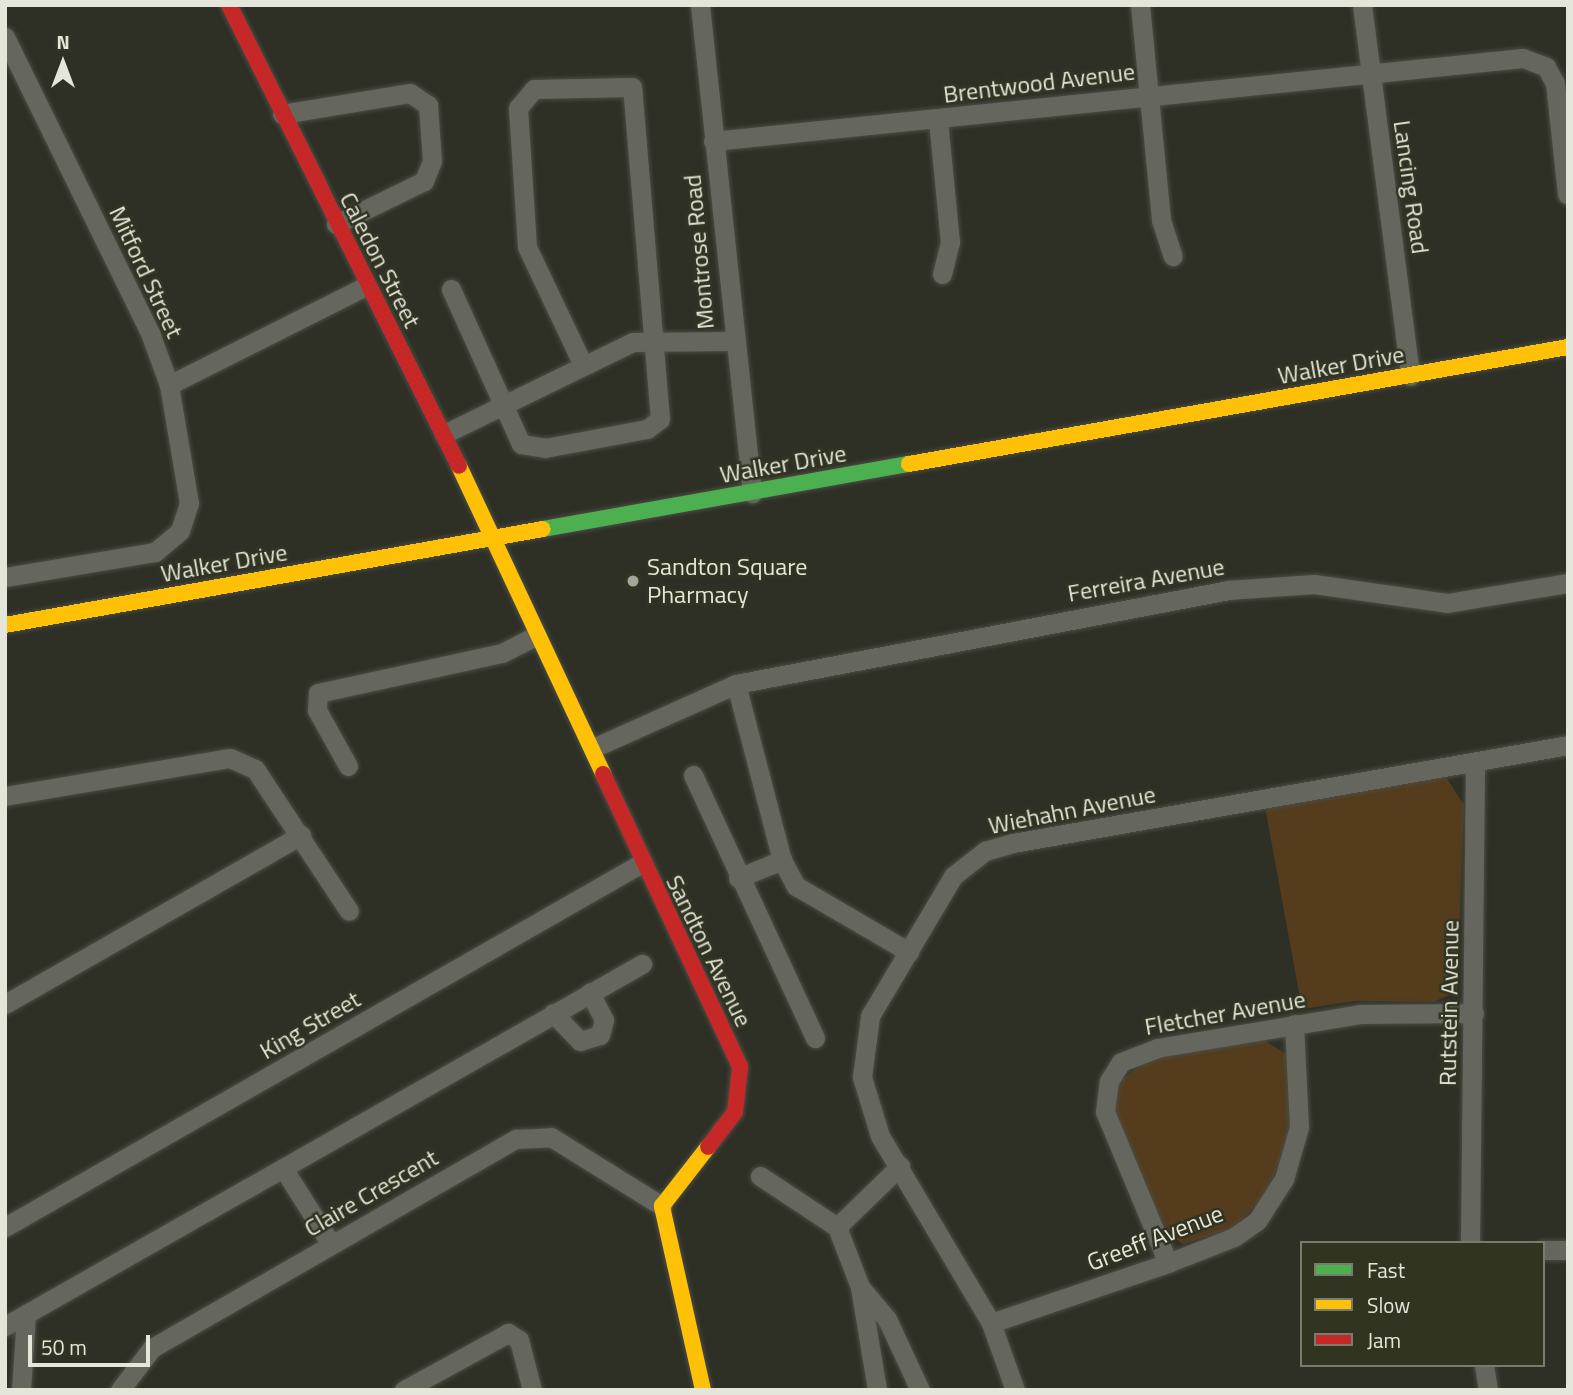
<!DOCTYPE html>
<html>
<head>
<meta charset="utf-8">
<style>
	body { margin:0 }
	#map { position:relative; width:1573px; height:1395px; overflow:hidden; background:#2e3026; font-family:"Titillium Web",sans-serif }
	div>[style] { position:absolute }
	.green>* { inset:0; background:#543c1d }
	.roads { filter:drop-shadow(0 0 2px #4b4d44) drop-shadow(0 0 2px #4b4d44) }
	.street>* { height:19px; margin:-9.5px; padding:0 9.5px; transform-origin:9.5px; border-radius:9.5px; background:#65675f }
	.fast>* { height:16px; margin:-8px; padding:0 8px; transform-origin:8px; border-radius:8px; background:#4caf50 }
	.slow>* { height:16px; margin:-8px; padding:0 8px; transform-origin:8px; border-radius:8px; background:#ffc107 }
	.jam>* { height:16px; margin:-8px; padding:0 8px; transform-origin:8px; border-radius:8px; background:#c62828 }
	.dots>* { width:19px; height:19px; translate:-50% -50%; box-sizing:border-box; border:4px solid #323422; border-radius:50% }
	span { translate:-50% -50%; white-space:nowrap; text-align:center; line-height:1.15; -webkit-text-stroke:5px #323422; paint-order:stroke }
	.street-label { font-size:24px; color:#e4e6da }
	.poi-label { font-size:24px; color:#e4e6da }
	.left { translate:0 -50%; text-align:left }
	.frame { position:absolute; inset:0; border:7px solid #e4e6da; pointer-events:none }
	.legend { position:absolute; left:1300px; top:1241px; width:245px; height:126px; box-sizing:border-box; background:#323422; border:2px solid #797b6c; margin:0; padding:9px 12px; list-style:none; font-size:21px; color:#e4e6da }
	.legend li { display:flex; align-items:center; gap:14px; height:35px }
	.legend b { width:35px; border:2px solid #797b6c }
	.north { position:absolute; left:28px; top:28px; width:70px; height:70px; -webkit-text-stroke:5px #323422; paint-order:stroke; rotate:0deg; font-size:19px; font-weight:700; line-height:28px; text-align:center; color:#e4e6da }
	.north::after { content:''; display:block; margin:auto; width:24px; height:32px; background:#e4e6da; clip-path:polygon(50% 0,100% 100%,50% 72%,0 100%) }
	.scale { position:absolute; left:28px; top:1335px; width:122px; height:32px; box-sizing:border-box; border:4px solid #e4e6da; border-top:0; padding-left:9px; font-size:21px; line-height:24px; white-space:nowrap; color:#e4e6da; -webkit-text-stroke:5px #323422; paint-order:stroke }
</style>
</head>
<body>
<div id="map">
	<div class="green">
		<i style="clip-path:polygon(1444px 774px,1464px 805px,1457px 992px,1433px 1002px,1355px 1001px,1302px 1009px,1265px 807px)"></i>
		<i style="clip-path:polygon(1264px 1040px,1286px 1054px,1295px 1109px,1271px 1188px,1234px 1229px,1182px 1244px,1165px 1229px,1113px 1110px,1115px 1085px,1147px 1060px)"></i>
	</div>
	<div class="roads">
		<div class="street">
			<i style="left:700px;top:5px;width:491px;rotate:83.9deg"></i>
			<i style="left:1140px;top:5px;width:216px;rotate:84.4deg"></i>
			<i style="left:1161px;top:220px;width:38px;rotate:72deg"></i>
			<i style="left:1362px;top:5px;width:374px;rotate:82.6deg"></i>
			<i style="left:5px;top:37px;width:330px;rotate:63.9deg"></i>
			<i style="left:150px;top:333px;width:55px;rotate:69.9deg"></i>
			<i style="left:169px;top:385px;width:120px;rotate:80.4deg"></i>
			<i style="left:189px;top:503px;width:29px;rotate:108deg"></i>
			<i style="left:180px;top:531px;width:33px;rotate:140deg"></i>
			<i style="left:155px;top:552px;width:152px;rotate:170.5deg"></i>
			<i style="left:282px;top:114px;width:130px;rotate:-9.3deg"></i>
			<i style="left:410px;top:93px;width:22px;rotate:34deg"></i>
			<i style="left:428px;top:105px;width:56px;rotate:85.9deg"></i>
			<i style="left:432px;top:161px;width:22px;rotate:112deg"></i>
			<i style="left:424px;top:181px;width:98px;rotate:154deg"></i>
			<i style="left:938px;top:120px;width:123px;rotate:84.4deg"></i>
			<i style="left:950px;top:242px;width:33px;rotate:104deg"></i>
			<i style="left:713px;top:141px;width:814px;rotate:-5.85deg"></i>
			<i style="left:1523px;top:58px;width:25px;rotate:21deg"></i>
			<i style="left:1546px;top:67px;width:18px;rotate:61deg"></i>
			<i style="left:1555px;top:83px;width:112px;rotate:83.8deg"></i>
			<i style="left:451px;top:289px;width:170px;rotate:65.7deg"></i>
			<i style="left:521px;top:444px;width:24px;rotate:9deg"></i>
			<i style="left:545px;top:448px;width:104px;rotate:-10.6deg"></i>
			<i style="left:647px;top:429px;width:16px;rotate:-38deg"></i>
			<i style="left:660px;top:419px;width:333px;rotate:-94.8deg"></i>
			<i style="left:632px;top:87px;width:98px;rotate:178.8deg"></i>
			<i style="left:534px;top:89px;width:25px;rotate:130deg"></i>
			<i style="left:518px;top:108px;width:139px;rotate:86.3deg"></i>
			<i style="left:527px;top:247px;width:131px;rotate:64.6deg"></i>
			<i style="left:169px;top:385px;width:220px;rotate:-26.7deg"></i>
			<i style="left:444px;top:434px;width:210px;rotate:-26deg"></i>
			<i style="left:633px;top:342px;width:99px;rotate:-0.6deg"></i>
			<i style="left:736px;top:684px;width:182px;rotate:75.4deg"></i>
			<i style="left:782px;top:860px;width:30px;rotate:62deg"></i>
			<i style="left:796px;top:886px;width:131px;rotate:30.3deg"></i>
			<i style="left:593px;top:748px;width:157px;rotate:-24.1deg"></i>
			<i style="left:736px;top:684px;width:500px;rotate:-10.8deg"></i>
			<i style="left:1227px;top:590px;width:87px;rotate:-3.9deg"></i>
			<i style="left:1314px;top:584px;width:134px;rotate:8.1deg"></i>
			<i style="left:1447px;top:603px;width:123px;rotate:-9.4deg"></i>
			<i style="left:348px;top:766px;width:64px;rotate:-119deg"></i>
			<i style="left:317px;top:710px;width:17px;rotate:-87deg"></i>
			<i style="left:318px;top:693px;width:188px;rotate:-12.3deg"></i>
			<i style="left:502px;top:653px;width:39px;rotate:-27deg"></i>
			<i style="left:693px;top:775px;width:290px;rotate:65.1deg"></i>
			<i style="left:5px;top:796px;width:228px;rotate:-9.6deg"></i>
			<i style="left:230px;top:758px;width:27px;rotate:24deg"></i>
			<i style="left:255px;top:769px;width:170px;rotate:56.5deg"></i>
			<i style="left:738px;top:878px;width:48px;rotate:-22.2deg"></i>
			<i style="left:5px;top:1004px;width:341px;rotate:-29.7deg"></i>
			<i style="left:553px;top:1013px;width:39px;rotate:46deg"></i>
			<i style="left:580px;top:1041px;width:21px;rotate:-17deg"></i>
			<i style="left:600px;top:1035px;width:16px;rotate:-75deg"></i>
			<i style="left:604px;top:1020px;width:31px;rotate:-117deg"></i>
			<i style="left:283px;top:1168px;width:90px;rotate:57.7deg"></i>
			<i style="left:760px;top:1176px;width:92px;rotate:33.5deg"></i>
			<i style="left:837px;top:1227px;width:88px;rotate:-44.1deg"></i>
			<i style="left:5px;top:1227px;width:731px;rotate:-29.75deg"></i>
			<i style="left:837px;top:1227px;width:64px;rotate:69deg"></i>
			<i style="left:860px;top:1287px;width:104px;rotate:80.6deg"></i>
			<i style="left:1470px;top:1243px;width:480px;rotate:-89.4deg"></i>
			<i style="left:1543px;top:1250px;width:25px"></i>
			<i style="left:1168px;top:1263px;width:164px;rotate:-112.6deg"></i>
			<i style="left:1105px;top:1112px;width:31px;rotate:-83deg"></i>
			<i style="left:1109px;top:1081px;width:22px;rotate:-58deg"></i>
			<i style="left:1121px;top:1062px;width:39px;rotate:-21deg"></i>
			<i style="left:1157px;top:1048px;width:207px;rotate:-9.5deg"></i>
			<i style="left:1361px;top:1014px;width:113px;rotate:-0.5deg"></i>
			<i style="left:860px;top:1287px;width:42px;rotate:49.8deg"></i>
			<i style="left:887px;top:1319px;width:78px;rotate:65.1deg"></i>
			<i style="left:991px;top:1323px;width:187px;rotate:-18.7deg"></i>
			<i style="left:1168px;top:1263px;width:71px;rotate:-21.5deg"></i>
			<i style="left:1234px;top:1237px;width:28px;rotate:-35deg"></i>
			<i style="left:1257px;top:1221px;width:50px;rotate:-57.3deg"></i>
			<i style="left:1284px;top:1179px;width:54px;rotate:-73.9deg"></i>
			<i style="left:1299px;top:1127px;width:103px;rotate:-92.8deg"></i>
			<i style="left:5px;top:1326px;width:733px;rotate:-29.61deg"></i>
			<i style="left:1484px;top:1365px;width:25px;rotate:81deg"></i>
			<i style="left:21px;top:1390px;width:76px;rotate:-86.2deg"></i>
			<i style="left:120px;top:1390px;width:53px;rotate:-52.7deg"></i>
			<i style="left:152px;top:1348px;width:420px;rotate:-29.9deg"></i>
			<i style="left:516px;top:1139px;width:35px;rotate:-3deg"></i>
			<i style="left:551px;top:1137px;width:131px;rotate:31.9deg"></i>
			<i style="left:404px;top:1390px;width:119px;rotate:-28.7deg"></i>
			<i style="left:508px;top:1333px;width:13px;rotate:32deg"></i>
			<i style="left:519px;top:1340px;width:52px;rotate:75.4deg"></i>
			<i style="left:1015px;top:1390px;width:71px;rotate:-109.7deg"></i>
			<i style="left:991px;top:1323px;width:217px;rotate:-120.7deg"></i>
			<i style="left:880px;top:1136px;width:62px;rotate:-107deg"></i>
			<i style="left:862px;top:1077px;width:62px;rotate:-82.5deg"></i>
			<i style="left:870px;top:1016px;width:163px;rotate:-59.3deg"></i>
			<i style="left:953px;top:876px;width:41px;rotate:-38deg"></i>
			<i style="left:985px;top:851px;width:29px;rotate:-16deg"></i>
			<i style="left:1013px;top:843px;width:564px;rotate:-10.01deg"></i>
		</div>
		<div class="fast">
			<i style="left:543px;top:529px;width:372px;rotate:-10.1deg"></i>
		</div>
		<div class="slow">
			<i style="left:909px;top:464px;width:669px;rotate:-10.07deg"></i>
			<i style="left:459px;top:466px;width:340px;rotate:64.9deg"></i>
			<i style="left:5px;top:625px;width:546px;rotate:-10.12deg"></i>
			<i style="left:703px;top:1390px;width:189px;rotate:-102.6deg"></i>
			<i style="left:662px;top:1206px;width:75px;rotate:-52.1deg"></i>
		</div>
		<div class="jam">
			<i style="left:229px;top:5px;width:515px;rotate:63.48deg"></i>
			<i style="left:603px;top:774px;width:323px;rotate:64.9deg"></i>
			<i style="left:740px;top:1067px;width:45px;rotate:96.3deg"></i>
			<i style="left:735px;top:1112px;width:44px;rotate:127.6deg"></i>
		</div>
	</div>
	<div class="dots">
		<i style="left:633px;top:581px;background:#a4a69b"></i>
	</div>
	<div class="street-label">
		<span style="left:1039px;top:83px;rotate:-7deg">Brentwood Avenue</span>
		<span style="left:1411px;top:187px;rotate:82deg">Lancing Road</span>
		<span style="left:699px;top:252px;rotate:-95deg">Montrose Road</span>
		<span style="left:380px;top:260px;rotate:63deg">Caledon Street</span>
		<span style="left:146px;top:272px;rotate:65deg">Mitford Street</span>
		<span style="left:1341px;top:365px;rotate:-10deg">Walker Drive</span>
		<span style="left:783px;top:464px;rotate:-10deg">Walker Drive</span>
		<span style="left:224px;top:563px;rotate:-10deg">Walker Drive</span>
		<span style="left:1146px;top:580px;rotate:-10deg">Ferreira Avenue</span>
		<span style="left:1072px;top:810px;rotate:-11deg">Wiehahn Avenue</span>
		<span style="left:709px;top:951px;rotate:64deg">Sandton Avenue</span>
		<span style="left:1449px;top:1003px;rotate:-89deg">Rutstein Avenue</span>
		<span style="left:1225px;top:1013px;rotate:-10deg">Fletcher Avenue</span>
		<span style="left:310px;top:1025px;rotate:-30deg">King Street</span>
		<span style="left:371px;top:1193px;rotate:-30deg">Claire Crescent</span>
		<span style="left:1155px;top:1238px;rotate:-21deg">Greeff Avenue</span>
	</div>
	<div class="poi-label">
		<span class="left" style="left:647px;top:581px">Sandton Square<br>Pharmacy</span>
	</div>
	<div class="frame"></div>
	<ul class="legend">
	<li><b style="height:9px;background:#4caf50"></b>Fast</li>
	<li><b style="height:9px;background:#ffc107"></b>Slow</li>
	<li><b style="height:9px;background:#c62828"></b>Jam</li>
	</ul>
	<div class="north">N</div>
	<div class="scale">50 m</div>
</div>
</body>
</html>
